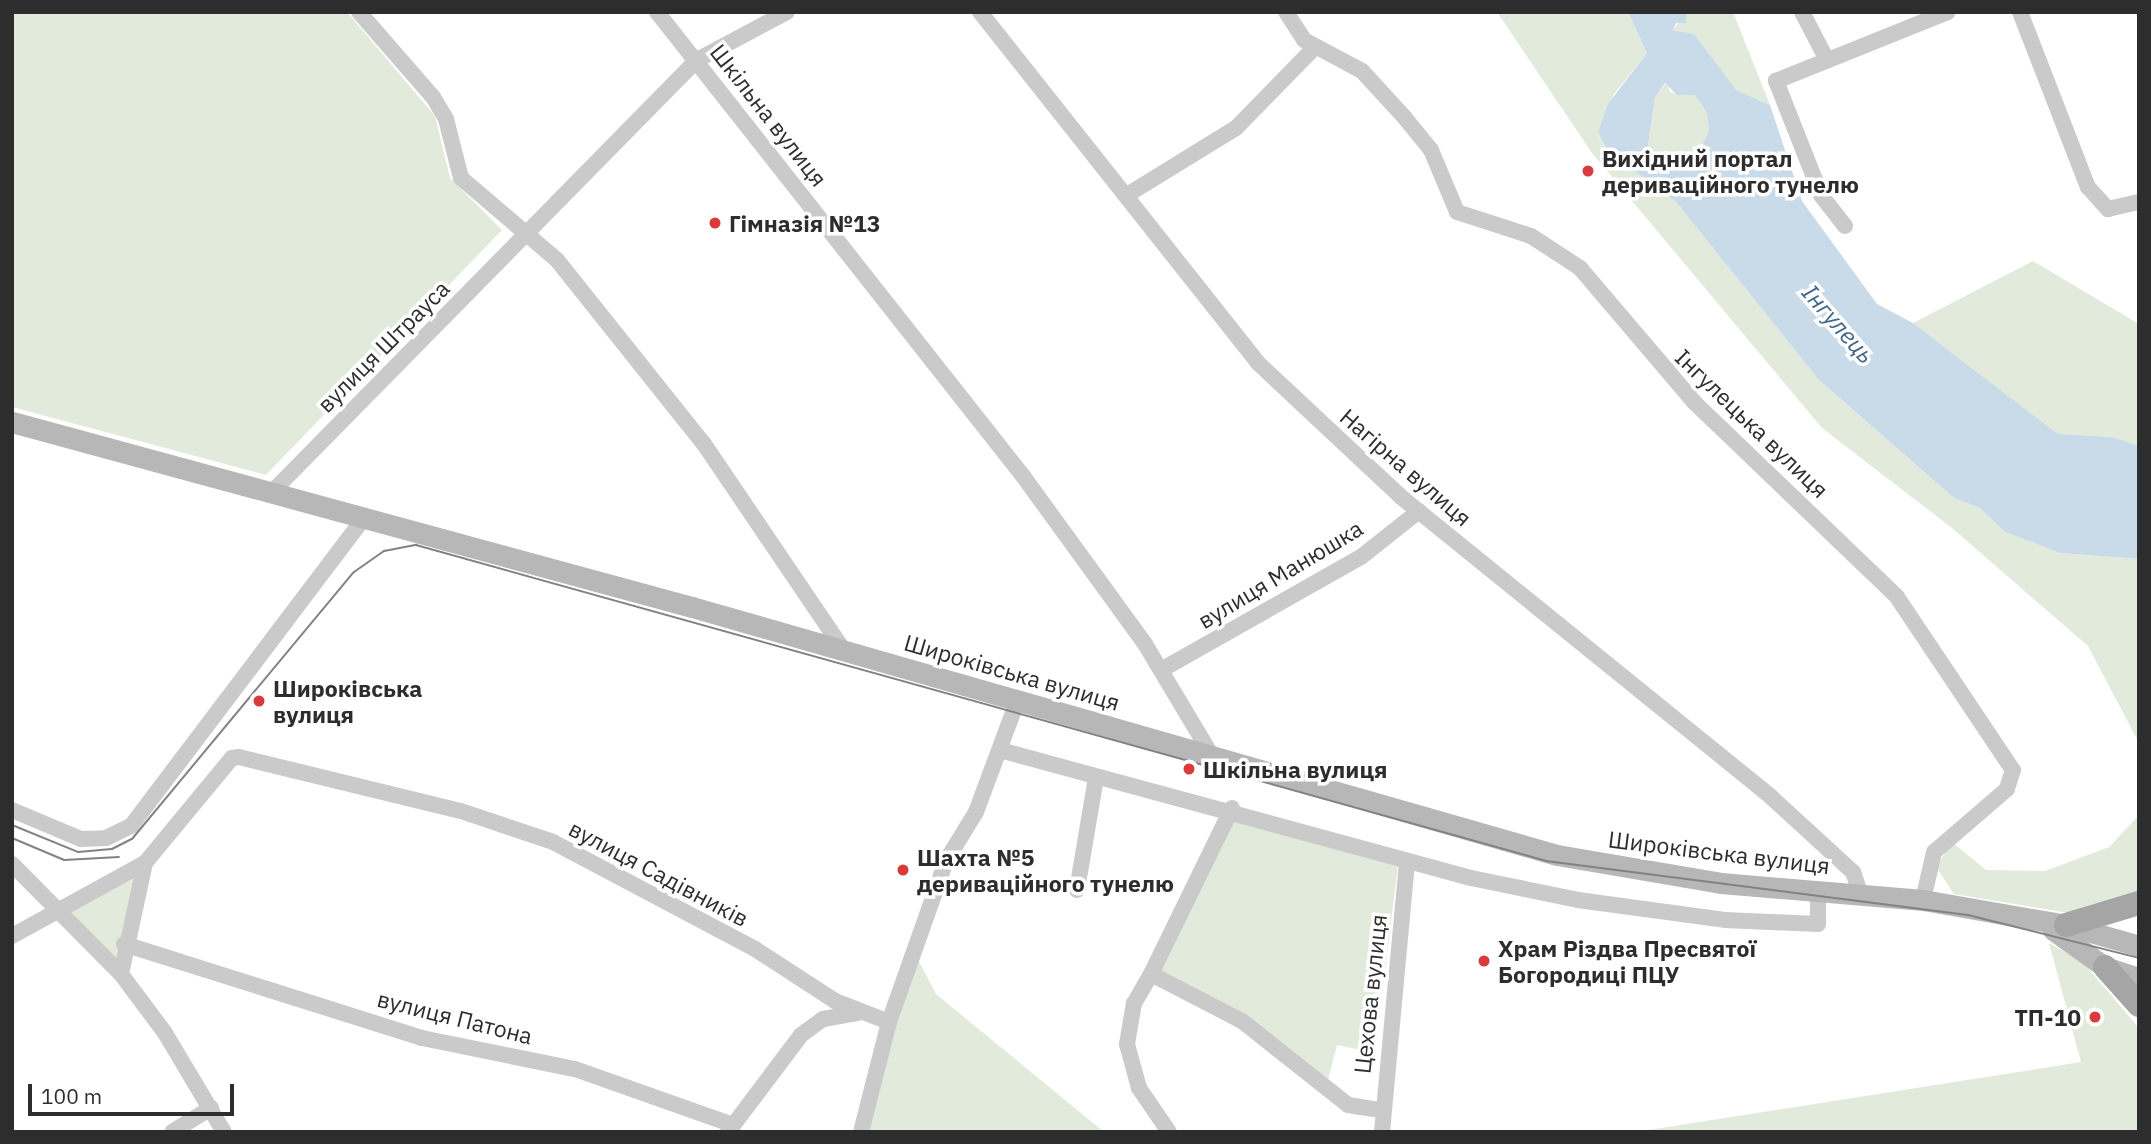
<!DOCTYPE html>
<html>
<head>
<meta charset="utf-8">
<style>
	body { margin:0 }
	#map { position:relative; width:2151px; height:1144px; overflow:hidden; background:#fff; font-family:"IBM Plex Sans",sans-serif }
	div>[style] { position:absolute }
	.green>* { inset:0; background:#e2eadc }
	.water>* { inset:0; background:#c9dae9 }
	.street>* { height:16px; margin:-8px; padding:0 8px; transform-origin:8px; border-radius:8px; background:#cacaca }
	.secondary>* { height:21px; margin:-10.5px; padding:0 10.5px; transform-origin:10.5px; border-radius:10.5px; background:#b7b7b7 }
	.primary>* { height:24px; margin:-12px; padding:0 12px; transform-origin:12px; border-radius:12px; background:#a5a5a5 }
	.tram>* { height:2px; margin:-1px; padding:0 1px; transform-origin:1px; border-radius:1px; background:#828282 }
	.dots>* { width:19px; height:19px; translate:-50% -50%; box-sizing:border-box; border:4px solid #fff; border-radius:50% }
	span { translate:-50% -50%; white-space:nowrap; text-align:center; line-height:1.15; -webkit-text-stroke:7px #fff; paint-order:stroke }
	.street-label { font-size:23px; color:#2d2d2d }
	.poi-label { font-size:23px; color:#2d2d2d; font-weight:700 }
	.left { translate:0 -50%; text-align:left }
	.right { translate:-100% -50%; text-align:right }
	.water-label { font-size:24px; color:#416889; font-style:italic }
	.frame { position:absolute; inset:0; border:14px solid #2d2d2d; pointer-events:none }
	.scale { position:absolute; left:28px; top:1084px; width:206px; height:32px; box-sizing:border-box; border:4px solid #2d2d2d; border-top:0; padding-left:9px; font-size:21px; line-height:24px; white-space:nowrap; color:#2d2d2d; -webkit-text-stroke:5px #fff; paint-order:stroke }
</style>
</head>
<body>
<div id="map">
	<div class="green">
		<i style="clip-path:polygon(12px 12px,347px 12px,435px 116px,450px 178px,502px 230px,266px 475px,12px 407px)"></i>
		<i style="clip-path:polygon(1497px 12px,1628px 12px,1647px 53px,1614px 94px,1598px 134px,1607px 150px,1677px 203px,1818px 379px,1954px 498px,1980px 508px,2005px 532px,2060px 553px,2139px 559px,2139px 743px,2088px 646px,1952px 528px,1822px 428px,1592px 153px)"></i>
		<i style="clip-path:polygon(1686px 12px,1733px 12px,1770px 105px,1737px 92px,1694px 34px,1673px 30px)"></i>
		<i style="clip-path:polygon(1666px 83px,1671px 93px,1695px 95px,1707px 113px,1709px 131px,1700px 150px,1680px 164px,1654px 158px,1648px 145px,1655px 98px)"></i>
		<i style="clip-path:polygon(2033px 261px,2139px 324px,2139px 446px,2113px 437px,2058px 434px,1913px 323px)"></i>
		<i style="clip-path:polygon(1235px 814px,1398px 865px,1375px 1053px,1337px 1045px,1327px 1084px,1157px 971px)"></i>
		<i style="clip-path:polygon(2139px 815px,2139px 896px,2069px 913px,1954px 894px,1936px 867px,1952px 842px,1986px 870px,2045px 871px,2109px 847px)"></i>
		<i style="clip-path:polygon(145px 863px,121px 974px,55px 908px)"></i>
		<i style="clip-path:polygon(2049px 943px,2082px 961px,2139px 1028px,2139px 1132px,1636px 1132px,2081px 1062px)"></i>
		<i style="clip-path:polygon(915px 954px,936px 994px,1104px 1132px,861px 1132px)"></i>
	</div>
	<div class="water">
		<i style="clip-path:polygon(evenodd,1628px 12px,1686px 12px,1686px 23px,1676px 23px,1673px 30px,1694px 34px,1737px 91px,1770px 105px,1802px 201px,1877px 304px,1913px 323px,2058px 434px,2113px 437px,2139px 446px,2139px 559px,2060px 553px,2005px 532px,1980px 508px,1954px 498px,1818px 379px,1677px 203px,1607px 150px,1598px 133px,1608px 104px,1647px 53px,1628px 12px,1665px 83px,1677px 95px,1695px 95px,1707px 113px,1709px 131px,1700px 150px,1680px 164px,1654px 158px,1648px 145px,1655px 98px,1665px 83px)"></i>
	</div>
	<div class="street">
		<i style="left:359px;top:12px;width:113px;rotate:49deg"></i>
		<i style="left:433px;top:97px;width:26px;rotate:59deg"></i>
		<i style="left:446px;top:119px;width:61px;rotate:75.7deg"></i>
		<i style="left:461px;top:178px;width:126px;rotate:40.5deg"></i>
		<i style="left:557px;top:260px;width:236px;rotate:51.4deg"></i>
		<i style="left:704px;top:444px;width:251px;rotate:55.9deg"></i>
		<i style="left:657px;top:12px;width:591px;rotate:51.73deg"></i>
		<i style="left:1023px;top:476px;width:208px;rotate:54deg"></i>
		<i style="left:1145px;top:644px;width:131px;rotate:59.1deg"></i>
		<i style="left:980px;top:12px;width:448px;rotate:51.6deg"></i>
		<i style="left:1258px;top:363px;width:196px;rotate:43.1deg"></i>
		<i style="left:1401px;top:497px;width:475px;rotate:39deg"></i>
		<i style="left:1770px;top:796px;width:113px;rotate:42.5deg"></i>
		<i style="left:1853px;top:872px;width:24px;rotate:71deg"></i>
		<i style="left:1286px;top:12px;width:33px;rotate:57deg"></i>
		<i style="left:1304px;top:40px;width:66px;rotate:28.1deg"></i>
		<i style="left:1362px;top:71px;width:64px;rotate:47.5deg"></i>
		<i style="left:1405px;top:118px;width:41px;rotate:50.9deg"></i>
		<i style="left:1431px;top:150px;width:67px;rotate:67.2deg"></i>
		<i style="left:1457px;top:212px;width:78px;rotate:18deg"></i>
		<i style="left:1531px;top:236px;width:59px;rotate:33.1deg"></i>
		<i style="left:1580px;top:268px;width:177px;rotate:49.6deg"></i>
		<i style="left:1695px;top:403px;width:280px;rotate:43.8deg"></i>
		<i style="left:1897px;top:597px;width:208px;rotate:56.2deg"></i>
		<i style="left:2013px;top:770px;width:20px;rotate:108deg"></i>
		<i style="left:2007px;top:789px;width:96px;rotate:139.2deg"></i>
		<i style="left:1934px;top:852px;width:49px;rotate:102.9deg"></i>
		<i style="left:1802px;top:12px;width:54px;rotate:62.5deg"></i>
		<i style="left:2020px;top:12px;width:188px;rotate:68.8deg"></i>
		<i style="left:2088px;top:187px;width:30px;rotate:48deg"></i>
		<i style="left:2108px;top:209px;width:32px;rotate:-13deg"></i>
		<i style="left:1127px;top:195px;width:128px;rotate:-31.6deg"></i>
		<i style="left:1236px;top:128px;width:113px;rotate:-45.7deg"></i>
		<i style="left:1845px;top:226px;width:39px;rotate:-128deg"></i>
		<i style="left:1821px;top:195px;width:123px;rotate:-111.5deg"></i>
		<i style="left:1776px;top:81px;width:185px;rotate:-21.9deg"></i>
		<i style="left:273px;top:491px;width:605px;rotate:-45.47deg"></i>
		<i style="left:697px;top:60px;width:102px;rotate:-28.1deg"></i>
		<i style="left:1161px;top:670px;width:230px;rotate:-29.5deg"></i>
		<i style="left:1361px;top:557px;width:74px;rotate:-38.4deg"></i>
		<i style="left:1000px;top:750px;width:488px;rotate:15.2deg"></i>
		<i style="left:1471px;top:878px;width:109px;rotate:11.6deg"></i>
		<i style="left:1578px;top:900px;width:148px;rotate:7.7deg"></i>
		<i style="left:1725px;top:920px;width:93px;rotate:2.5deg"></i>
		<i style="left:1818px;top:924px;width:33px;rotate:-90deg"></i>
		<i style="left:1232px;top:808px;width:185px;rotate:116deg"></i>
		<i style="left:1151px;top:974px;width:102px;rotate:27.3deg"></i>
		<i style="left:1242px;top:1021px;width:135px;rotate:38.4deg"></i>
		<i style="left:1348px;top:1105px;width:33px;rotate:9deg"></i>
		<i style="left:12px;top:810px;width:75px;rotate:22.8deg"></i>
		<i style="left:81px;top:839px;width:25px;rotate:-2deg"></i>
		<i style="left:106px;top:838px;width:28px;rotate:-26deg"></i>
		<i style="left:131px;top:826px;width:388px;rotate:-52.9deg"></i>
		<i style="left:12px;top:864px;width:155px;rotate:45.3deg"></i>
		<i style="left:121px;top:974px;width:74px;rotate:53.3deg"></i>
		<i style="left:165px;top:1033px;width:115px;rotate:59.2deg"></i>
		<i style="left:1077px;top:890px;width:114px;rotate:-80.4deg"></i>
		<i style="left:12px;top:936px;width:152px;rotate:-28.8deg"></i>
		<i style="left:124px;top:944px;width:312px;rotate:17.5deg"></i>
		<i style="left:422px;top:1038px;width:156px;rotate:11.5deg"></i>
		<i style="left:575px;top:1069px;width:168px;rotate:19.5deg"></i>
		<i style="left:121px;top:974px;width:114px;rotate:-77.8deg"></i>
		<i style="left:145px;top:863px;width:136px;rotate:-50.4deg"></i>
		<i style="left:232px;top:758px;width:7px;rotate:-8deg"></i>
		<i style="left:239px;top:757px;width:228px;rotate:13.7deg"></i>
		<i style="left:461px;top:811px;width:97px;rotate:18.6deg"></i>
		<i style="left:553px;top:842px;width:229px;rotate:27.9deg"></i>
		<i style="left:755px;top:949px;width:95px;rotate:33deg"></i>
		<i style="left:835px;top:1001px;width:58px;rotate:21.3deg"></i>
		<i style="left:1151px;top:974px;width:34px;rotate:120deg"></i>
		<i style="left:1134px;top:1003px;width:42px;rotate:99.7deg"></i>
		<i style="left:1127px;top:1044px;width:46px;rotate:74.7deg"></i>
		<i style="left:1139px;top:1088px;width:53px;rotate:55.7deg"></i>
		<i style="left:172px;top:1132px;width:46px;rotate:-31.6deg"></i>
		<i style="left:728px;top:1132px;width:121px;rotate:-53deg"></i>
		<i style="left:801px;top:1035px;width:27px;rotate:-36deg"></i>
		<i style="left:823px;top:1019px;width:36px;rotate:-10deg"></i>
		<i style="left:861px;top:1132px;width:114px;rotate:-75.7deg"></i>
		<i style="left:889px;top:1022px;width:171px;rotate:-70.5deg"></i>
		<i style="left:946px;top:861px;width:57px;rotate:-58.5deg"></i>
		<i style="left:976px;top:812px;width:117px;rotate:-69.6deg"></i>
		<i style="left:1382px;top:1132px;width:271px;rotate:-84.7deg"></i>
	</div>
	<div class="secondary">
		<i style="left:12px;top:422px;width:705px;rotate:15.22deg"></i>
		<i style="left:692px;top:607px;width:900px;rotate:16deg"></i>
		<i style="left:1557px;top:855px;width:166px;rotate:9.7deg"></i>
		<i style="left:1721px;top:883px;width:203px;rotate:4.8deg"></i>
		<i style="left:1923px;top:900px;width:145px;rotate:9.9deg"></i>
		<i style="left:2066px;top:925px;width:76px;rotate:16deg"></i>
		<i style="left:2053px;top:930px;width:64px;rotate:35.4deg"></i>
		<i style="left:2105px;top:967px;width:36px;rotate:18deg"></i>
	</div>
	<div class="primary">
		<i style="left:2066px;top:925px;width:76px;rotate:-16.8deg"></i>
		<i style="left:2105px;top:967px;width:51px;rotate:48.2deg"></i>
	</div>
	<div class="tram">
		<i style="left:12px;top:825px;width:71px;rotate:22.2deg"></i>
		<i style="left:78px;top:852px;width:34px;rotate:-5deg"></i>
		<i style="left:112px;top:849px;width:22px;rotate:-27deg"></i>
		<i style="left:132px;top:839px;width:347px;rotate:-50.3deg"></i>
		<i style="left:354px;top:572px;width:37px;rotate:-35deg"></i>
		<i style="left:384px;top:551px;width:33px;rotate:-11deg"></i>
		<i style="left:416px;top:545px;width:1173px;rotate:15.62deg"></i>
		<i style="left:1546px;top:861px;width:425px;rotate:7.3deg"></i>
		<i style="left:1968px;top:915px;width:176px;rotate:14.1deg"></i>
		<i style="left:12px;top:838px;width:56px;rotate:22.9deg"></i>
		<i style="left:64px;top:860px;width:55px;rotate:-3.1deg"></i>
	</div>
	<div class="dots">
		<i style="left:1588px;top:171px;background:#d93b3b"></i>
		<i style="left:715px;top:223px;background:#d93b3b"></i>
		<i style="left:259px;top:701px;background:#d93b3b"></i>
		<i style="left:1189px;top:769px;background:#d93b3b"></i>
		<i style="left:903px;top:870px;background:#d93b3b"></i>
		<i style="left:1484px;top:961px;background:#d93b3b"></i>
		<i style="left:2095px;top:1017px;background:#d93b3b"></i>
	</div>
	<div class="street-label">
		<span style="left:769px;top:115px;rotate:52deg">Шкільна вулиця</span>
		<span style="left:383px;top:346px;rotate:-45deg">вулиця Штрауса</span>
		<span style="left:1752px;top:423px;rotate:44deg">Інгулецька вулиця</span>
		<span style="left:1406px;top:467px;rotate:41deg">Нагірна вулиця</span>
		<span style="left:1280px;top:574px;rotate:-31deg">вулиця Манюшка</span>
		<span style="left:1012px;top:672px;rotate:16deg">Широківська вулиця</span>
		<span style="left:1719px;top:852px;rotate:7deg">Широківська вулиця</span>
		<span style="left:659px;top:873px;rotate:28deg">вулиця Садівників</span>
		<span style="left:1370px;top:994px;rotate:-84deg">Цехова вулиця</span>
		<span style="left:455px;top:1017px;rotate:14deg">вулиця Патона</span>
	</div>
	<div class="poi-label">
		<span class="left" style="left:1602px;top:171px">Вихідний портал<br>дериваційного тунелю</span>
		<span class="left" style="left:729px;top:223px">Гімназія №13</span>
		<span class="left" style="left:273px;top:701px">Широківська<br>вулиця</span>
		<span class="left" style="left:1203px;top:769px">Шкільна вулиця</span>
		<span class="left" style="left:917px;top:870px">Шахта №5<br>дериваційного тунелю</span>
		<span class="left" style="left:1498px;top:961px">Храм Різдва Пресвятої<br>Богородиці ПЦУ</span>
		<span class="right" style="left:2081px;top:1017px">ТП-10</span>
	</div>
	<div class="water-label">
		<span style="left:1838px;top:324px;rotate:49deg">Інгулець</span>
	</div>
	<div class="frame"></div>
	<div class="scale">100 m</div>
</div>
</body>
</html>
